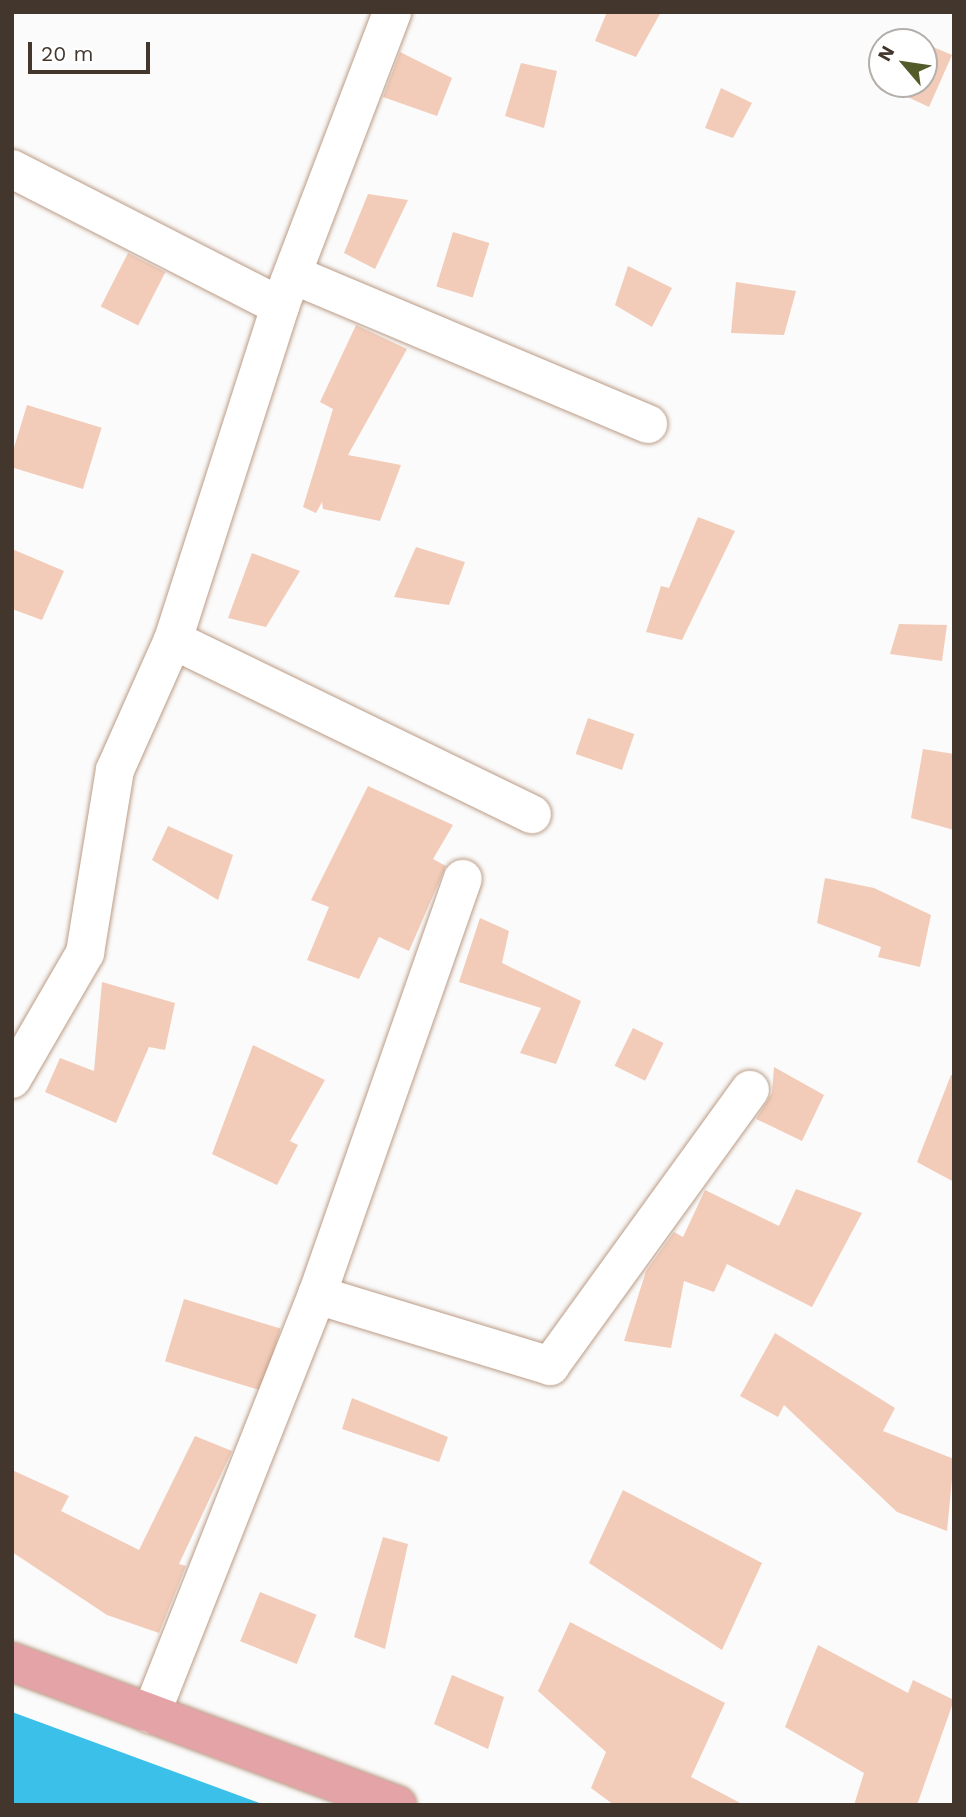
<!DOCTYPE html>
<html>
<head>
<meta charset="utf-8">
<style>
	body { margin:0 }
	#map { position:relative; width:966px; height:1817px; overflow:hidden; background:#fbfbfb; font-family:"Work Sans",sans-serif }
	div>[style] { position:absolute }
	.water>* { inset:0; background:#3bc0ea }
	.building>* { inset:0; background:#f2ccb9; transform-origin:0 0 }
	.roads { filter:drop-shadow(0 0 2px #bb9c86) drop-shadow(0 0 2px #bb9c86) }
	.minor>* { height:38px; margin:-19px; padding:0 19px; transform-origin:19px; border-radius:19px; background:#fff }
	.major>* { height:38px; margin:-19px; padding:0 19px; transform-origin:19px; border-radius:19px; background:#e4a3a7 }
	span { translate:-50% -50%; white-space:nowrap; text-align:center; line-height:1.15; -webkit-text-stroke:5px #fff; paint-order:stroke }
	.frame { position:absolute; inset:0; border:14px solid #43362d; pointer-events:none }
	.north { position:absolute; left:868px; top:28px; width:70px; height:70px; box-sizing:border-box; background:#fff; border:2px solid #b4afab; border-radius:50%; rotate:299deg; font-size:19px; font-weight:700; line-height:28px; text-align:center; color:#43362d }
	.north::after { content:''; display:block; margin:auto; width:24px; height:32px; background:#535b2a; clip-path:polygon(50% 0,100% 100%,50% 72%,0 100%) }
	.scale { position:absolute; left:28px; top:42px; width:122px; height:32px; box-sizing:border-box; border:4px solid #43362d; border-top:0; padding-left:9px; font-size:21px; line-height:24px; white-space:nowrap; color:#43362d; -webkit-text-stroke:5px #fff; paint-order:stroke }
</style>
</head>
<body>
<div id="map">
	<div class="water">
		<i style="clip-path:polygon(12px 1712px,265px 1805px,12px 1805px)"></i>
	</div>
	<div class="building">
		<i style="clip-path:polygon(607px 12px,661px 12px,636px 57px,595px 41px)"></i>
		<i style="clip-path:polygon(924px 43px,952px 55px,929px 107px,899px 93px,903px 84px,924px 84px)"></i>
		<i style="clip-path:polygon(400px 52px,452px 78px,437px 116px,383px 97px)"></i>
		<i style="clip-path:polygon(521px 63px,557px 71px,544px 128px,505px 116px)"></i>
		<i style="clip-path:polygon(721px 88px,752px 103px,733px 138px,705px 128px)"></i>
		<i style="clip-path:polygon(368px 194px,408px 200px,375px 269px,344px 253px)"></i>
		<i style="left:453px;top:232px;width:38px;height:57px;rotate:17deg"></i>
		<i style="left:128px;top:253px;width:42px;height:60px;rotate:27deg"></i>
		<i style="clip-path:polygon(628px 266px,672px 288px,652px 327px,615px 305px)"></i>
		<i style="clip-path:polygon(736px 282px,796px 291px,784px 335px,731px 333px)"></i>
		<i style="clip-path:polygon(356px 325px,407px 349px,348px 455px,401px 465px,380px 521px,323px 509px,322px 502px,316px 513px,303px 507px,333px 409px,320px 402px)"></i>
		<i style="left:27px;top:405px;width:78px;height:64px;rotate:17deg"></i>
		<i style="clip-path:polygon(698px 517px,735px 531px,682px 640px,646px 632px,661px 586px,669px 588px)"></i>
		<i style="clip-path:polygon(416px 547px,465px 562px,449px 605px,394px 597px)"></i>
		<i style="clip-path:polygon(12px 549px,64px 571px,42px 620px,12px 609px)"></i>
		<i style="clip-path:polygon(252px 553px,300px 571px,266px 627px,228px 618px)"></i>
		<i style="clip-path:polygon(899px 624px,947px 625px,942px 661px,890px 654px)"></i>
		<i style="left:588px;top:718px;width:49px;height:38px;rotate:19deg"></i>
		<i style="clip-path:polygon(923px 749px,954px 754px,954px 830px,911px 818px)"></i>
		<i style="clip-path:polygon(368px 786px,453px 825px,433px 859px,446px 866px,409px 951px,379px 937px,359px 979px,307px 960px,329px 907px,311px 900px)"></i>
		<i style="clip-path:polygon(168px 826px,233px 855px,218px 900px,152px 860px)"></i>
		<i style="clip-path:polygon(825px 878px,874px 888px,931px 915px,920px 967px,878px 957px,881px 947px,817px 923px)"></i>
		<i style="clip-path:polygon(480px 918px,509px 931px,502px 963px,581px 1001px,556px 1064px,520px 1053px,541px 1008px,459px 982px)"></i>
		<i style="clip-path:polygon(102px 982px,175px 1003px,165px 1050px,149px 1047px,116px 1123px,45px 1092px,60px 1058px,94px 1071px)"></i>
		<i style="left:633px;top:1028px;width:34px;height:42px;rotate:26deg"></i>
		<i style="clip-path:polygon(253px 1045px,325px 1080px,290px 1141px,298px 1145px,277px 1185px,212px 1154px)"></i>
		<i style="clip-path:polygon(774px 1067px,824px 1095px,802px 1141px,756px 1119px,772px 1093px)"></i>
		<i style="clip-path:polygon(951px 1075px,954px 1075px,954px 1182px,917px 1162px)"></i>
		<i style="clip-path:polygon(796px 1189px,862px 1213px,812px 1307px,727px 1264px,714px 1292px,684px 1281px,671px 1348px,624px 1341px,646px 1271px,674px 1232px,683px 1237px,705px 1190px,779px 1226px)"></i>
		<i style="left:184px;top:1299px;width:101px;height:65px;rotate:17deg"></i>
		<i style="clip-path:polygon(775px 1333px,895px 1408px,883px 1431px,954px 1459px,947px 1531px,897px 1512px,784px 1405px,778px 1417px,740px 1396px)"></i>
		<i style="clip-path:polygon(352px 1398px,448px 1437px,439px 1462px,342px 1429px)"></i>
		<i style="clip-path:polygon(195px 1436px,232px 1451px,179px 1564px,186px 1566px,159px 1633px,107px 1615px,12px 1552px,12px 1470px,69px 1496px,61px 1511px,139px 1550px)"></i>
		<i style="clip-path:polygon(623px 1490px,762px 1563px,722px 1650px,589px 1563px)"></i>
		<i style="clip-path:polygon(383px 1537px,408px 1544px,385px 1649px,354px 1637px)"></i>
		<i style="left:260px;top:1592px;width:61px;height:53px;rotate:22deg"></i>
		<i style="clip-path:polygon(570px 1622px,725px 1703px,691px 1777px,744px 1805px,614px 1805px,591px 1788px,606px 1752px,538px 1691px)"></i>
		<i style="clip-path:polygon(818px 1645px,908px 1693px,913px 1680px,954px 1700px,917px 1805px,854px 1805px,864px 1773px,785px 1727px)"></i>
		<i style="clip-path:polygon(452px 1675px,504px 1697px,488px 1749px,434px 1724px)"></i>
	</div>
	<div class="roads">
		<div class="minor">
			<i style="left:12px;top:169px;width:301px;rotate:27.1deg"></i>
			<i style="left:296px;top:276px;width:382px;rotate:22.8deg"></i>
			<i style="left:173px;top:640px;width:399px;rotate:25.9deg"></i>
			<i style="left:12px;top:1079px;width:146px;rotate:-59.9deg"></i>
			<i style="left:85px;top:953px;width:185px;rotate:-80.7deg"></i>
			<i style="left:115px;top:770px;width:142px;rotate:-66deg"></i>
			<i style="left:173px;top:640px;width:351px;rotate:-72.2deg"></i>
			<i style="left:280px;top:306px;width:315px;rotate:-69.1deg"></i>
			<i style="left:317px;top:1295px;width:244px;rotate:16.9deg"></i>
			<i style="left:550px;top:1366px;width:341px;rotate:-54.1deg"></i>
			<i style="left:151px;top:1714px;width:451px;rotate:-68.4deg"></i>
			<i style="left:317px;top:1295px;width:441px;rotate:-70.7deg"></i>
		</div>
		<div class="major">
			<i style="left:12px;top:1662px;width:411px;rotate:20.4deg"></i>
		</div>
	</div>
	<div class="frame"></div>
	<div class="north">N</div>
	<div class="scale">20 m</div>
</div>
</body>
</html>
